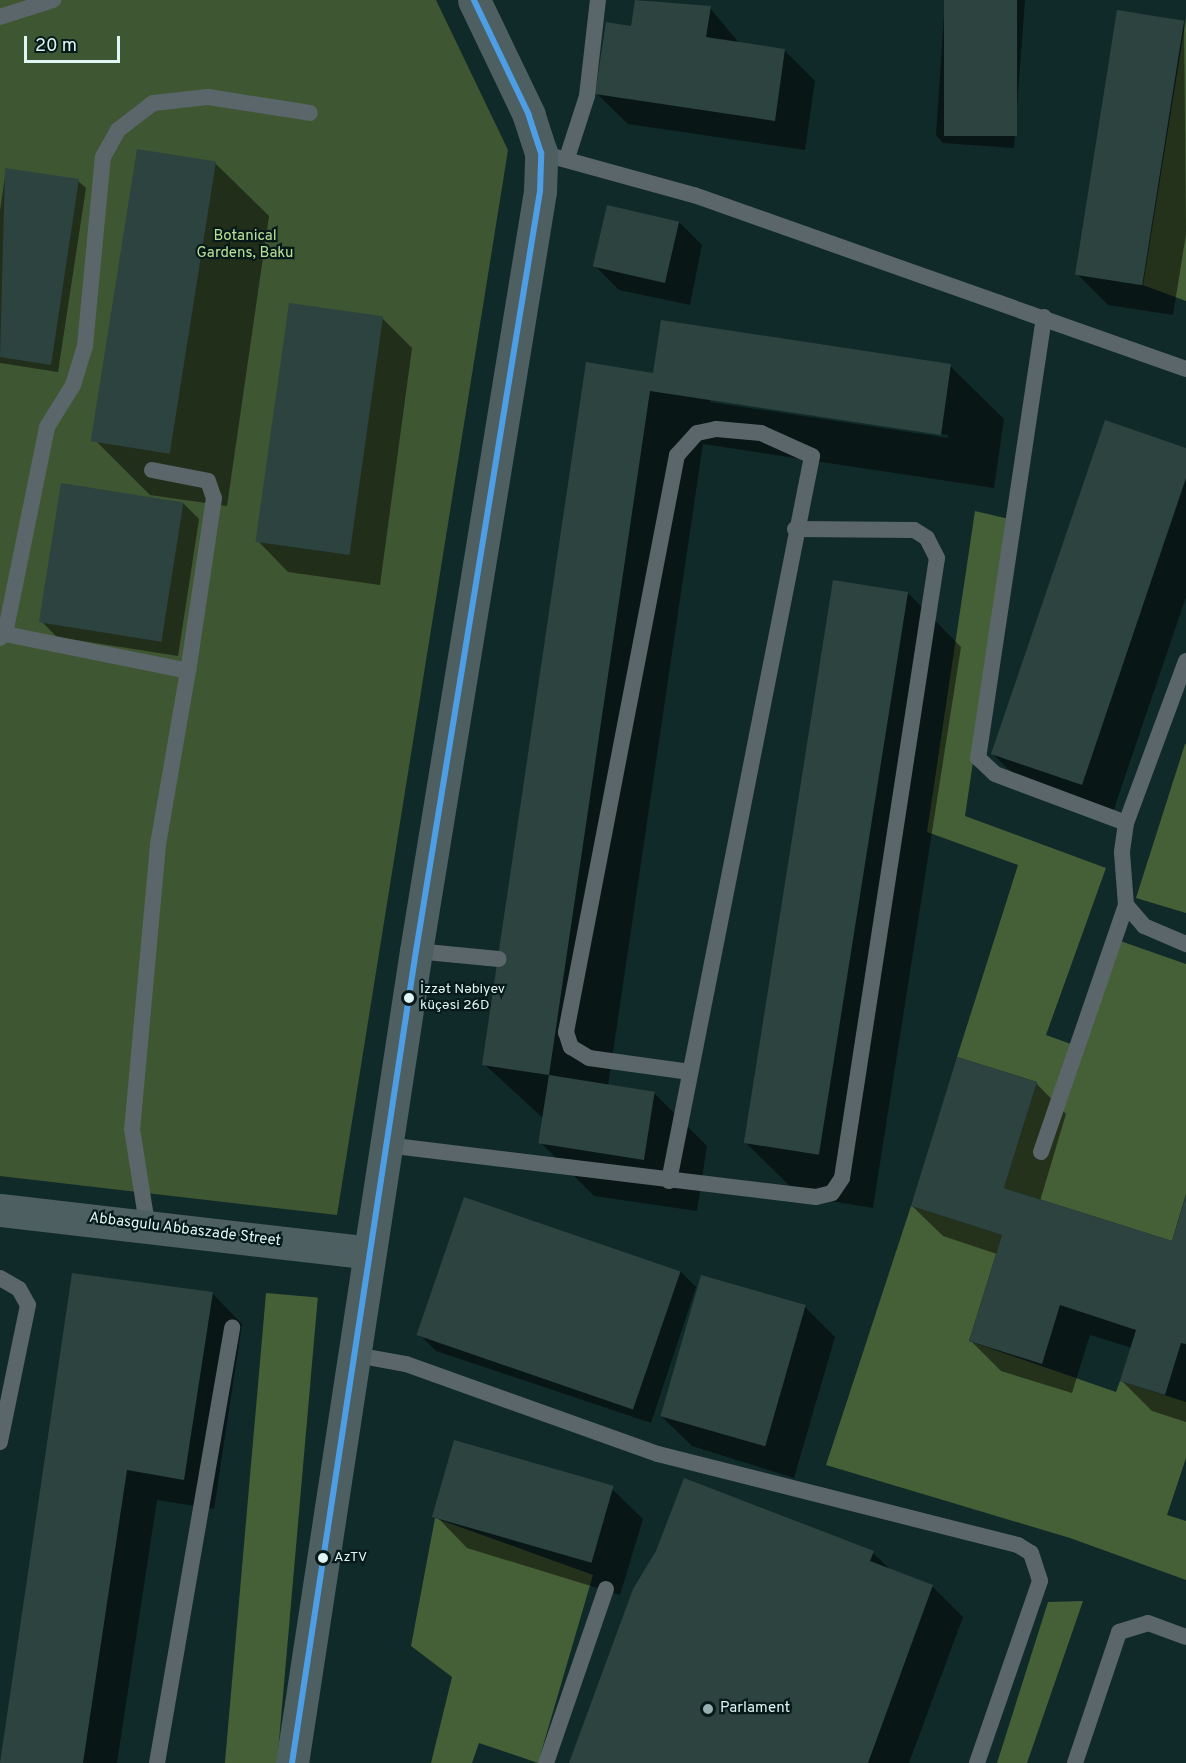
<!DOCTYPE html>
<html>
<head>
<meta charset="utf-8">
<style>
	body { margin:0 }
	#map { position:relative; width:1186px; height:1763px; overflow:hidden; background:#102a2a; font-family:Overpass,sans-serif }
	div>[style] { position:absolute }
	.green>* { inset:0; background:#3f5632 }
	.forest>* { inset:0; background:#455f36; transform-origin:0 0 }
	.shadow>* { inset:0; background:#0007 }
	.building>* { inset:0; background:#2c4340; transform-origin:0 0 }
	.lane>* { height:16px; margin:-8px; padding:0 8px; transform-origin:8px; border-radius:8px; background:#5b666a }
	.secondary>* { height:33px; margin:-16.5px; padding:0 16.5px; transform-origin:16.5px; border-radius:16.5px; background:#4e5f61 }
	.bus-1>* { height:6px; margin:-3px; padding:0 3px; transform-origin:3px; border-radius:3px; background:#4d9ee5 }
	.dots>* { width:16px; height:16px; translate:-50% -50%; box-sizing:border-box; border:3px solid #071a19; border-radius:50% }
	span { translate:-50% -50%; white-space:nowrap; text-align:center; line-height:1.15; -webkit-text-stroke:4.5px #071a19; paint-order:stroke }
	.bus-label { font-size:14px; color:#dff6f5 }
	.left { translate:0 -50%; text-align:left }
	.park-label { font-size:15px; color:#b8e197 }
	.street-label { font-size:15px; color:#dff6f5 }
	.poi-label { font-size:15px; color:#dff6f5 }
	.scale { position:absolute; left:24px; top:36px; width:96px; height:27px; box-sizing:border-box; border:3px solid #dff6f5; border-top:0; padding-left:8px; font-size:18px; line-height:21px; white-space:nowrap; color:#dff6f5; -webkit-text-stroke:4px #071a19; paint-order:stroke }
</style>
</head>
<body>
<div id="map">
	<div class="green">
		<i style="clip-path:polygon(0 0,436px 0,508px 150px,337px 1215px,0 1176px)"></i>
	</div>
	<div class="forest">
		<i style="clip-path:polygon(1186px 18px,1186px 301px,1143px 285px)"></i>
		<i style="clip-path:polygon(975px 511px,1009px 519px,965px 816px,1106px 868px,1046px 1035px,1071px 1044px,1109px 937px,1186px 964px,1186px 1194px,1172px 1241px,1004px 1188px,1037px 1082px,957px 1057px,1018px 865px,927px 832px)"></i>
		<i style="clip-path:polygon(1185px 744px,1186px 744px,1186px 913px,1136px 898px)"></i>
		<i style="clip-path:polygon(911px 1206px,1002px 1235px,969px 1341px,1116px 1392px,1120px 1381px,1186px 1402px,1186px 1458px,1167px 1515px,1186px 1521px,1186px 1580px,1070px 1538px,826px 1465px)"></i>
		<i style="left:266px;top:1293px;width:52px;height:474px;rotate:5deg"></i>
		<i style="clip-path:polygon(435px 1518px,593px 1575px,538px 1763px,479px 1743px,472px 1763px,431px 1763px,452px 1677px,411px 1646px)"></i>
		<i style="clip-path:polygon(1083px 1601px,1027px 1763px,997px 1763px,1048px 1602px)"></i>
	</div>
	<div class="shadow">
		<i style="clip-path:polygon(636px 0,710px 8px,740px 44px,784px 50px,815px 81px,805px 150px,628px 124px,597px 94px,633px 27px)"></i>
		<i style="clip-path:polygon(945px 0,1025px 0,1014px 148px,943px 143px,936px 135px)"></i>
		<i style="clip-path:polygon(1184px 22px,1186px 234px,1173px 315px,1108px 305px,1077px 274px)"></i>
		<i style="clip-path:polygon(215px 163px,269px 216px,227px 506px,150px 495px,97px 442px)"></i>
		<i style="clip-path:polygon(6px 169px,78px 181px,86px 188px,58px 372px,0 363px,0 211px)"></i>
		<i style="clip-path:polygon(679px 222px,702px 245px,690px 305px,619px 290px,595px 266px)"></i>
		<i style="clip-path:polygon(382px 318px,412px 348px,380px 585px,288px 572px,258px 541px)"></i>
		<i style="clip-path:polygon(evenodd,588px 364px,654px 374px,950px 366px,1004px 419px,994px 488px,703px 444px,608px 1086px,654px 1093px,707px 1146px,697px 1211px,594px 1196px,540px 1142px,544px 1119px,484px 1064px,588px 364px,710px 399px,948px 435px,948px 438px,710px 402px,710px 399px)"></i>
		<i style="clip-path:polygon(1186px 449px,1186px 597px,1112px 815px,1023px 784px,993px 754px)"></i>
		<i style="clip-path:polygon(183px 503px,199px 519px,178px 656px,57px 637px,41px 621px)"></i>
		<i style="clip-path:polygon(908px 593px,961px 647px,873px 1208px,800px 1196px,746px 1143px)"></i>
		<i style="clip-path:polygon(1036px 1083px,1066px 1114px,1040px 1201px,1173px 1242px,1186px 1199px,1186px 1422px,1152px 1411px,1122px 1381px,1132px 1348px,1090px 1335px,1072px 1393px,1001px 1371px,970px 1340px,997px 1254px,943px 1236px,912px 1206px)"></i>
		<i style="clip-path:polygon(680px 1271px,696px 1287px,651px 1423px,436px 1351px,420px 1335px)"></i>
		<i style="clip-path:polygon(74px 1274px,212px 1293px,242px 1324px,214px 1509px,157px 1500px,117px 1763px,1px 1763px)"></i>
		<i style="clip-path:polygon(805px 1307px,835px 1337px,794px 1478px,692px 1446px,661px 1416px)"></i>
		<i style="clip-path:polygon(612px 1489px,643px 1519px,620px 1595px,467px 1548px,437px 1517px)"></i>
		<i style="clip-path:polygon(657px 1551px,873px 1553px,892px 1571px,932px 1586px,963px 1617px,909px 1763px,571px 1763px)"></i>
	</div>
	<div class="building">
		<i style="clip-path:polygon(635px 0,711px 6px,706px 37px,785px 49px,775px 121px,595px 94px,606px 22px,631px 26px)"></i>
		<i style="left:944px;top:0;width:73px;height:136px"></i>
		<i style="left:1117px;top:10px;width:68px;height:268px;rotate:9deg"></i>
		<i style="left:137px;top:149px;width:80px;height:296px;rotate:9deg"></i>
		<i style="clip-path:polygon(5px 168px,79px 179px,51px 365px,0 357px)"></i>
		<i style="left:607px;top:205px;width:74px;height:63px;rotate:13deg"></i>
		<i style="left:289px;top:303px;width:95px;height:241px;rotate:8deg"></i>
		<i style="clip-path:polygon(661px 320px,951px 364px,941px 435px,650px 391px,549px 1075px,482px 1065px,586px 362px,653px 373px)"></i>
		<i style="clip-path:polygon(1105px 420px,1186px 448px,1186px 478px,1082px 785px,991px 754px)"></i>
		<i style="left:61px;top:483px;width:124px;height:141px;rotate:9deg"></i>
		<i style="left:833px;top:580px;width:76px;height:570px;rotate:9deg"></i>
		<i style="clip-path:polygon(957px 1057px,1037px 1082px,1004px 1188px,1172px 1241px,1186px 1196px,1186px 1344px,1181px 1343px,1165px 1395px,1120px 1381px,1136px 1330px,1060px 1305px,1042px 1364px,969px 1341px,1002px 1235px,911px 1206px)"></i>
		<i style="left:549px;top:1075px;width:107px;height:69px;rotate:9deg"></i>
		<i style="left:464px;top:1197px;width:229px;height:146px;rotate:19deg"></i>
		<i style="clip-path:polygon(72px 1273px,213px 1292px,184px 1480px,127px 1470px,83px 1763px,0 1763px)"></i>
		<i style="left:701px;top:1275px;width:109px;height:147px;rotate:16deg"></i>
		<i style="left:454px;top:1440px;width:166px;height:80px;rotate:16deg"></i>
		<i style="clip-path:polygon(684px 1478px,874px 1551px,870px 1561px,933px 1585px,868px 1763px,569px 1763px,633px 1589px,656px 1551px)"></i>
	</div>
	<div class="lane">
		<i style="left:0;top:17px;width:56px;rotate:-17.8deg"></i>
		<i style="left:541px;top:153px;width:159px;rotate:15.4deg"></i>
		<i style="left:694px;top:195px;width:522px;rotate:19.48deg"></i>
		<i style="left:567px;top:158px;width:65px;rotate:-72.1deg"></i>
		<i style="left:587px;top:96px;width:97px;rotate:-83.5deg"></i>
		<i style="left:1044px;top:317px;width:446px;rotate:98.5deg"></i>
		<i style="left:978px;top:758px;width:23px;rotate:43deg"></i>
		<i style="left:995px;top:774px;width:140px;rotate:20.5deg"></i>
		<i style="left:152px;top:470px;width:57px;rotate:11.1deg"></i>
		<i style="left:208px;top:481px;width:18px;rotate:71deg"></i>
		<i style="left:214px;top:498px;width:175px;rotate:98.5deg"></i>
		<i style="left:5px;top:634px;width:211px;rotate:-78.5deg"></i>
		<i style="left:47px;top:427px;width:49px;rotate:-58.2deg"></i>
		<i style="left:73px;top:385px;width:41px;rotate:-72.9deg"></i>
		<i style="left:85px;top:346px;width:190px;rotate:-84.6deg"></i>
		<i style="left:103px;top:157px;width:31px;rotate:-61deg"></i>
		<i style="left:118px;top:130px;width:44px;rotate:-37.6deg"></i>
		<i style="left:153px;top:103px;width:55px;rotate:-6.2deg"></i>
		<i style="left:208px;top:97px;width:103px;rotate:8.9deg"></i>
		<i style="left:0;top:638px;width:6px;rotate:-39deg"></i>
		<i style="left:5px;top:634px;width:187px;rotate:11.4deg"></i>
		<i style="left:188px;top:671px;width:177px;rotate:99.8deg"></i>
		<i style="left:158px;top:845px;width:285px;rotate:95.2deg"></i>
		<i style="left:132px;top:1129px;width:96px;rotate:81deg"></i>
		<i style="left:1186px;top:661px;width:173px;rotate:110.3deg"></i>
		<i style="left:1126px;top:823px;width:30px;rotate:98deg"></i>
		<i style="left:1122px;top:853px;width:52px;rotate:85.6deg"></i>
		<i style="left:1126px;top:905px;width:28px;rotate:49deg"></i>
		<i style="left:1144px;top:926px;width:46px;rotate:23.2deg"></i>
		<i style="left:416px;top:951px;width:83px;rotate:5.5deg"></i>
		<i style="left:386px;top:1145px;width:433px;rotate:6.9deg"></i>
		<i style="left:816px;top:1197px;width:16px;rotate:-14deg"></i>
		<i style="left:832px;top:1193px;width:18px;rotate:-56deg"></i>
		<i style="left:842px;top:1178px;width:627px;rotate:-81.29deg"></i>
		<i style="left:937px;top:558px;width:22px;rotate:-117deg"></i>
		<i style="left:927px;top:538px;width:15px;rotate:-148deg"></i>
		<i style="left:914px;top:530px;width:119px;rotate:-179.5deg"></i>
		<i style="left:1041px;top:1152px;width:261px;rotate:-71deg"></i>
		<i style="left:669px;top:1181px;width:739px;rotate:-78.84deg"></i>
		<i style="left:812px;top:456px;width:56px;rotate:-155.7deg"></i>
		<i style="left:761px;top:433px;width:45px;rotate:-174.9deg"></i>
		<i style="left:716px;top:429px;width:19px;rotate:168deg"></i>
		<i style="left:697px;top:433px;width:30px;rotate:132deg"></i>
		<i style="left:677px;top:455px;width:588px;rotate:100.89deg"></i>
		<i style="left:566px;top:1032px;width:16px;rotate:72deg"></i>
		<i style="left:571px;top:1047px;width:21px;rotate:31deg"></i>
		<i style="left:589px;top:1058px;width:102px;rotate:7.9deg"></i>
		<i style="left:0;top:1278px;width:22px;rotate:30deg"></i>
		<i style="left:19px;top:1289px;width:18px;rotate:61deg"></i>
		<i style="left:28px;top:1305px;width:140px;rotate:101.6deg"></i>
		<i style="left:356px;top:1355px;width:51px;rotate:10.2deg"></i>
		<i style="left:406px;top:1364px;width:268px;rotate:19.7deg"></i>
		<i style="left:658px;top:1454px;width:371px;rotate:14.2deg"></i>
		<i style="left:1018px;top:1545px;width:15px;rotate:32deg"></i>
		<i style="left:1031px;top:1553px;width:29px;rotate:72deg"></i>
		<i style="left:1040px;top:1581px;width:193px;rotate:109.1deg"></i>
		<i style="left:157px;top:1763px;width:442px;rotate:-80.2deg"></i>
		<i style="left:546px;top:1763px;width:184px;rotate:-71deg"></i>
		<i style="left:1075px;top:1763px;width:138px;rotate:-71.4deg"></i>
		<i style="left:1119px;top:1632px;width:30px;rotate:-17deg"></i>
		<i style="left:1148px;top:1623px;width:40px;rotate:20.2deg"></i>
	</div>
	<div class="secondary">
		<i style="left:0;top:1210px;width:371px;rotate:6.6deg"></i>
		<i style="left:292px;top:1763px;width:821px;rotate:-81.32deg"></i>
		<i style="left:416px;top:951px;width:770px;rotate:-80.73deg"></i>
		<i style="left:540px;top:191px;width:38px;rotate:-88deg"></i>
		<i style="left:541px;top:153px;width:40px;rotate:-108deg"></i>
		<i style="left:529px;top:115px;width:127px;rotate:-115.6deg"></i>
	</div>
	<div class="bus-1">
		<i style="left:292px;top:1763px;width:821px;rotate:-81.32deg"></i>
		<i style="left:416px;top:951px;width:770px;rotate:-80.73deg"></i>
		<i style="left:540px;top:191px;width:38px;rotate:-88deg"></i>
		<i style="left:541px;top:153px;width:40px;rotate:-108deg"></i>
		<i style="left:529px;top:115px;width:127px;rotate:-115.6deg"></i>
	</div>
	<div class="dots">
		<i style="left:409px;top:998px;background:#dff6f5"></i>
		<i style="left:323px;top:1558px;background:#dff6f5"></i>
		<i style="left:708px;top:1709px;background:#97afae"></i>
	</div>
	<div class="bus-label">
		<span class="left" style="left:420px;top:998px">İzzət Nəbiyev<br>küçəsi 26D</span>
		<span class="left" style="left:334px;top:1558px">AzTV</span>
	</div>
	<div class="park-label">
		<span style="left:245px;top:245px">Botanical<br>Gardens, Baku</span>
	</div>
	<div class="street-label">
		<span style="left:185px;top:1230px;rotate:7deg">Abbasgulu Abbaszade Street</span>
	</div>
	<div class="poi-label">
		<span class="left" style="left:720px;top:1709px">Parlament</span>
	</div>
	<div class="scale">20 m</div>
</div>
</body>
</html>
